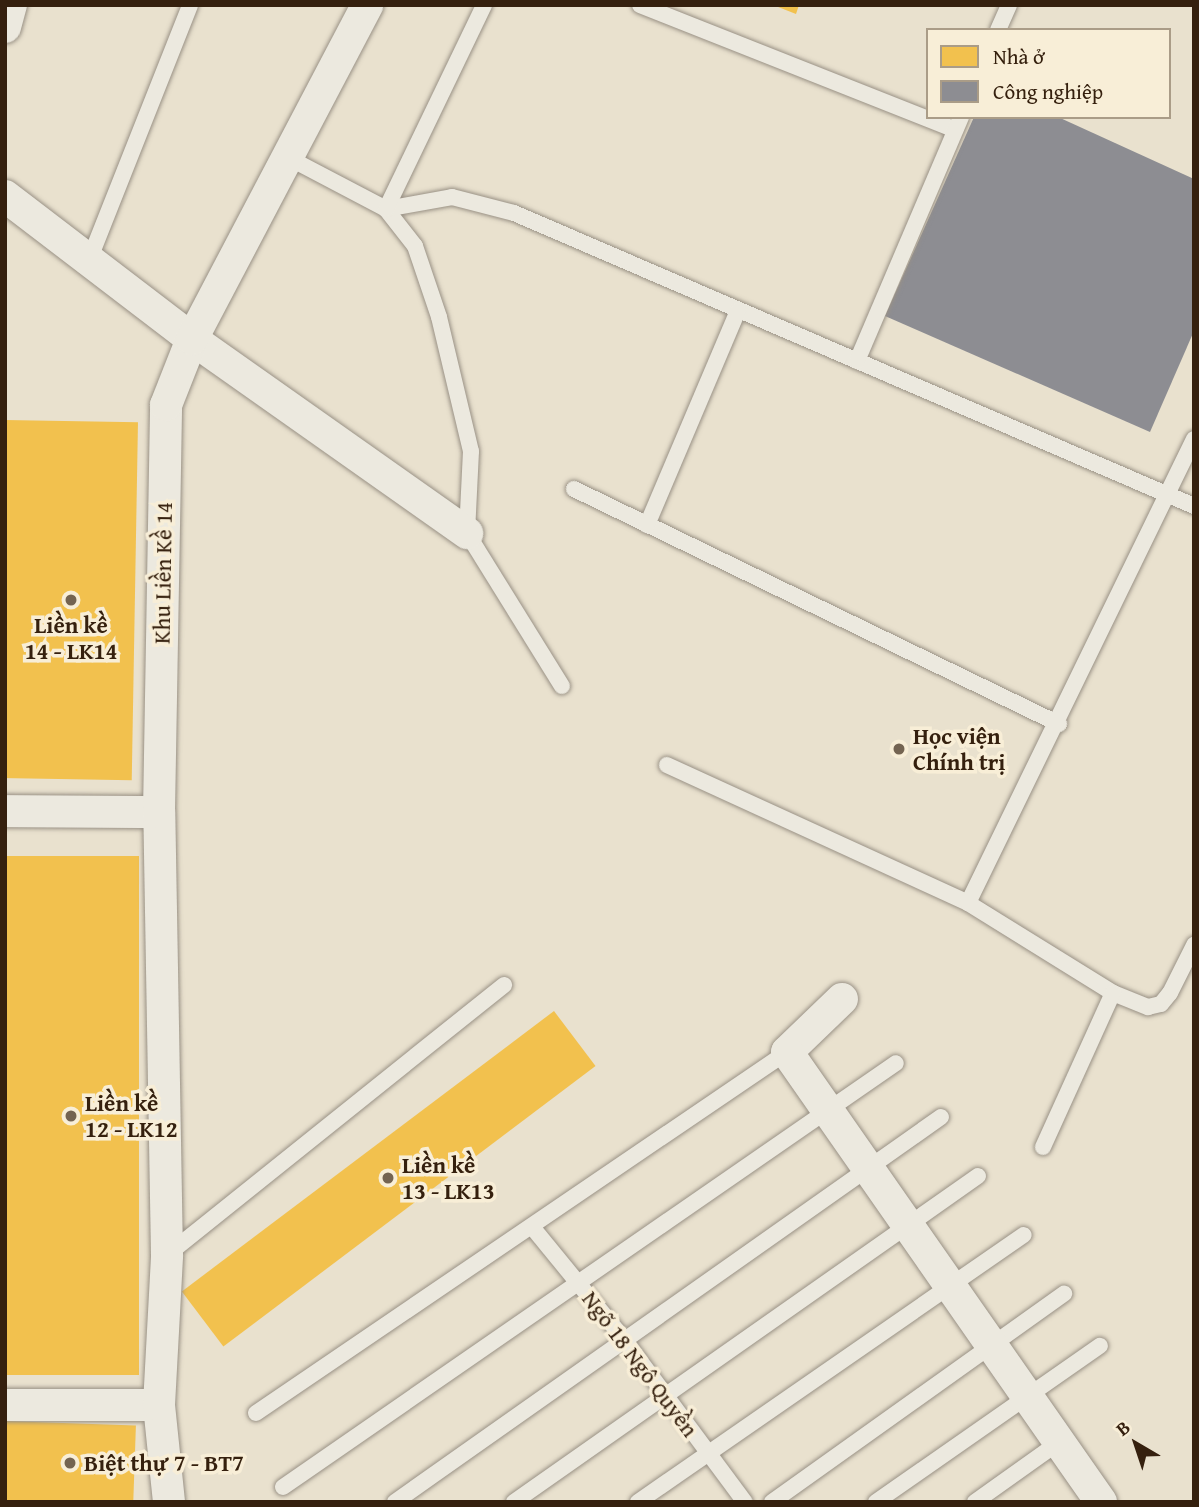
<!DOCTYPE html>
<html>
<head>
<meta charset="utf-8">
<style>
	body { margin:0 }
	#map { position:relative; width:1199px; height:1507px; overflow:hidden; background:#e9e1ce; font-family:"Gentium Book Plus",serif }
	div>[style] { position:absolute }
	.homes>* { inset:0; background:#f2c14e; transform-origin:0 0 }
	.industry>* { inset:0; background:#8d8d92 }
	.roads { filter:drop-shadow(0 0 2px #999185) drop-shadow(0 0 2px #999185) }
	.lane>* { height:16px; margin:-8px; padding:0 8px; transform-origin:8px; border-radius:8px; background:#ece9df }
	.street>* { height:32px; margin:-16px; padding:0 16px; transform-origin:16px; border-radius:16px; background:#ece9df }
	.dots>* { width:19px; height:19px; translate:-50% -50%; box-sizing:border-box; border:4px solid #f8eed7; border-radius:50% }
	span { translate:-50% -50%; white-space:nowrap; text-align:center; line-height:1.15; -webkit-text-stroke:7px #f8eed7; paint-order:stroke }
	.street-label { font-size:23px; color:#35200e }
	.poi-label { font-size:23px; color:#35200e; font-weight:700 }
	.left { translate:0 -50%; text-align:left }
	.frame { position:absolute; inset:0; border:7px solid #35200e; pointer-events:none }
	.legend { position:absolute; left:926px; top:28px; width:245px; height:91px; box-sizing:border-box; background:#f8eed7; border:2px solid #aa9c87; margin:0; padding:9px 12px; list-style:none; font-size:21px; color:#35200e }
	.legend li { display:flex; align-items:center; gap:14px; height:35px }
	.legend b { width:35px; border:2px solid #aa9c87 }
	.north { position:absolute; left:1101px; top:1409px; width:70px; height:70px; -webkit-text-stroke:5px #f8eed7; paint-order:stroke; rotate:321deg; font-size:19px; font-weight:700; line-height:28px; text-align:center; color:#35200e }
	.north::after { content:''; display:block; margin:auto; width:24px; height:32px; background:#35200e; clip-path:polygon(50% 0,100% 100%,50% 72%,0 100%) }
</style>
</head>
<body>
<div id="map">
	<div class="homes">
		<i style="clip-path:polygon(773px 5px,799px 5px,796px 14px)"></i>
		<i style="left:5px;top:420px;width:133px;height:358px;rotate:1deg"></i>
		<i style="left:5px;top:856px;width:134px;height:519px"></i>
		<i style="left:554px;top:1011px;width:69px;height:466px;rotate:53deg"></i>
		<i style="left:5px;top:1421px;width:131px;height:81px;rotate:2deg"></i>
	</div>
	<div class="industry">
		<i style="clip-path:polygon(974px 117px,1058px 117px,1194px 179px,1194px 331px,1150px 432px,885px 316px)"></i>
	</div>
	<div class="roads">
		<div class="lane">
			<i style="left:640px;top:5px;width:339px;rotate:21.6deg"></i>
			<i style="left:998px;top:30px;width:27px;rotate:-66deg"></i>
			<i style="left:289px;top:158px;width:110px;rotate:27.7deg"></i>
			<i style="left:386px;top:209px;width:47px;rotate:51.9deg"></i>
			<i style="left:415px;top:246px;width:75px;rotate:71.3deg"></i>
			<i style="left:439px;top:317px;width:138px;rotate:76.6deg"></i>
			<i style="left:471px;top:451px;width:82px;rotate:92.8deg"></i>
			<i style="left:467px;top:533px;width:180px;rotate:58.2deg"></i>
			<i style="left:386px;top:209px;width:67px;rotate:-10.3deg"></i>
			<i style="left:452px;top:197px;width:64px;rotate:14.5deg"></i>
			<i style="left:514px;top:213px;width:740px;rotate:23.31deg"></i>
			<i style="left:386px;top:209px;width:226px;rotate:-64.3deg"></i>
			<i style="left:90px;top:258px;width:272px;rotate:-68.4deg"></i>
			<i style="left:857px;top:361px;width:265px;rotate:-66.9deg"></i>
			<i style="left:574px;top:489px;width:539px;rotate:25.85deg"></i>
			<i style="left:647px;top:525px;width:233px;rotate:-67deg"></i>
			<i style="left:667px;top:765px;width:331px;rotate:24.6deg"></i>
			<i style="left:968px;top:903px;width:171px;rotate:31.8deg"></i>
			<i style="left:1113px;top:993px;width:38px;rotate:22deg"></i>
			<i style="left:1148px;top:1007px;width:13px;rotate:-13deg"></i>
			<i style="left:1161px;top:1004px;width:14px;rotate:-51deg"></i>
			<i style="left:1170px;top:993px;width:54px;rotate:-63.4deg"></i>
			<i style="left:968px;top:903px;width:516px;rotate:-64.03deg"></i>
			<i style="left:1043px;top:1147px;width:169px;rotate:-65.6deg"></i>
			<i style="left:533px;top:1228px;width:142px;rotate:50.7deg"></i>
			<i style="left:623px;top:1338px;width:204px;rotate:53.4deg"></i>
			<i style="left:167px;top:1255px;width:432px;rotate:-38.7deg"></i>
			<i style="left:256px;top:1413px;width:642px;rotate:-34.21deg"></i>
			<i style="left:283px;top:1487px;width:745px;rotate:-34.67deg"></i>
			<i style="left:395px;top:1502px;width:668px;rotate:-35.19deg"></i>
			<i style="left:514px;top:1502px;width:567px;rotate:-35.09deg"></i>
			<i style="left:638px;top:1502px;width:469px;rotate:-34.7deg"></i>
			<i style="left:772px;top:1502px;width:359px;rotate:-35.5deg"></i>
			<i style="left:876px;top:1502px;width:273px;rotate:-34.9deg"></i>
			<i style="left:975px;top:1502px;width:103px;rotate:-35.5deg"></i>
		</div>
		<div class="street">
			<i style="left:5px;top:27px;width:23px;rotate:-75deg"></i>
			<i style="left:5px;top:196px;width:235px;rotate:37.4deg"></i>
			<i style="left:192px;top:339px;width:337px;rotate:35.2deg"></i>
			<i style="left:5px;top:811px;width:154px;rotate:0.4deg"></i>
			<i style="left:842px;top:999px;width:76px;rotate:136.1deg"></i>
			<i style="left:787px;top:1052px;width:549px;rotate:55.09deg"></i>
			<i style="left:5px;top:1405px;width:154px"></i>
			<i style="left:169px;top:1502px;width:98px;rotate:-95.9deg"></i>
			<i style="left:159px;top:1405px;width:150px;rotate:-86.9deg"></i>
			<i style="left:167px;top:1255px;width:443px;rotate:-91deg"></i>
			<i style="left:159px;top:812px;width:407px;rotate:-89deg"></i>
			<i style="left:166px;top:405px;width:71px;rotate:-68.5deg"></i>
			<i style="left:192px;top:339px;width:377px;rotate:-62.3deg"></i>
		</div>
	</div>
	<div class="dots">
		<i style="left:71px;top:600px;background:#746451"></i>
		<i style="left:899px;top:749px;background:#746451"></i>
		<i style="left:71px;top:1116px;background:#746451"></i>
		<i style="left:388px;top:1178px;background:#746451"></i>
		<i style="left:70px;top:1463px;background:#746451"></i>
	</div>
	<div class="street-label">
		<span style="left:163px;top:573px;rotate:-89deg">Khu Liền Kề 14</span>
		<span style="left:640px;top:1364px;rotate:53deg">Ngõ 18 Ngô Quyền</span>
	</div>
	<div class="poi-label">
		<span style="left:71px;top:638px">Liền kề<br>14 - LK14</span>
		<span class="left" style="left:913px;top:749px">Học viện<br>Chính trị</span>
		<span class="left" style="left:85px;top:1116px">Liền kề<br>12 - LK12</span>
		<span class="left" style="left:402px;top:1178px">Liền kề<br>13 - LK13</span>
		<span class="left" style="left:84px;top:1463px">Biệt thự 7 - BT7</span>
	</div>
	<div class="frame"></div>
	<ul class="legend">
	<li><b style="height:19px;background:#f2c14e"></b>Nhà ở</li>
	<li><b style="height:19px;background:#8d8d92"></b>Công nghiệp</li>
	</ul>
	<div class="north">B</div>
</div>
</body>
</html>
